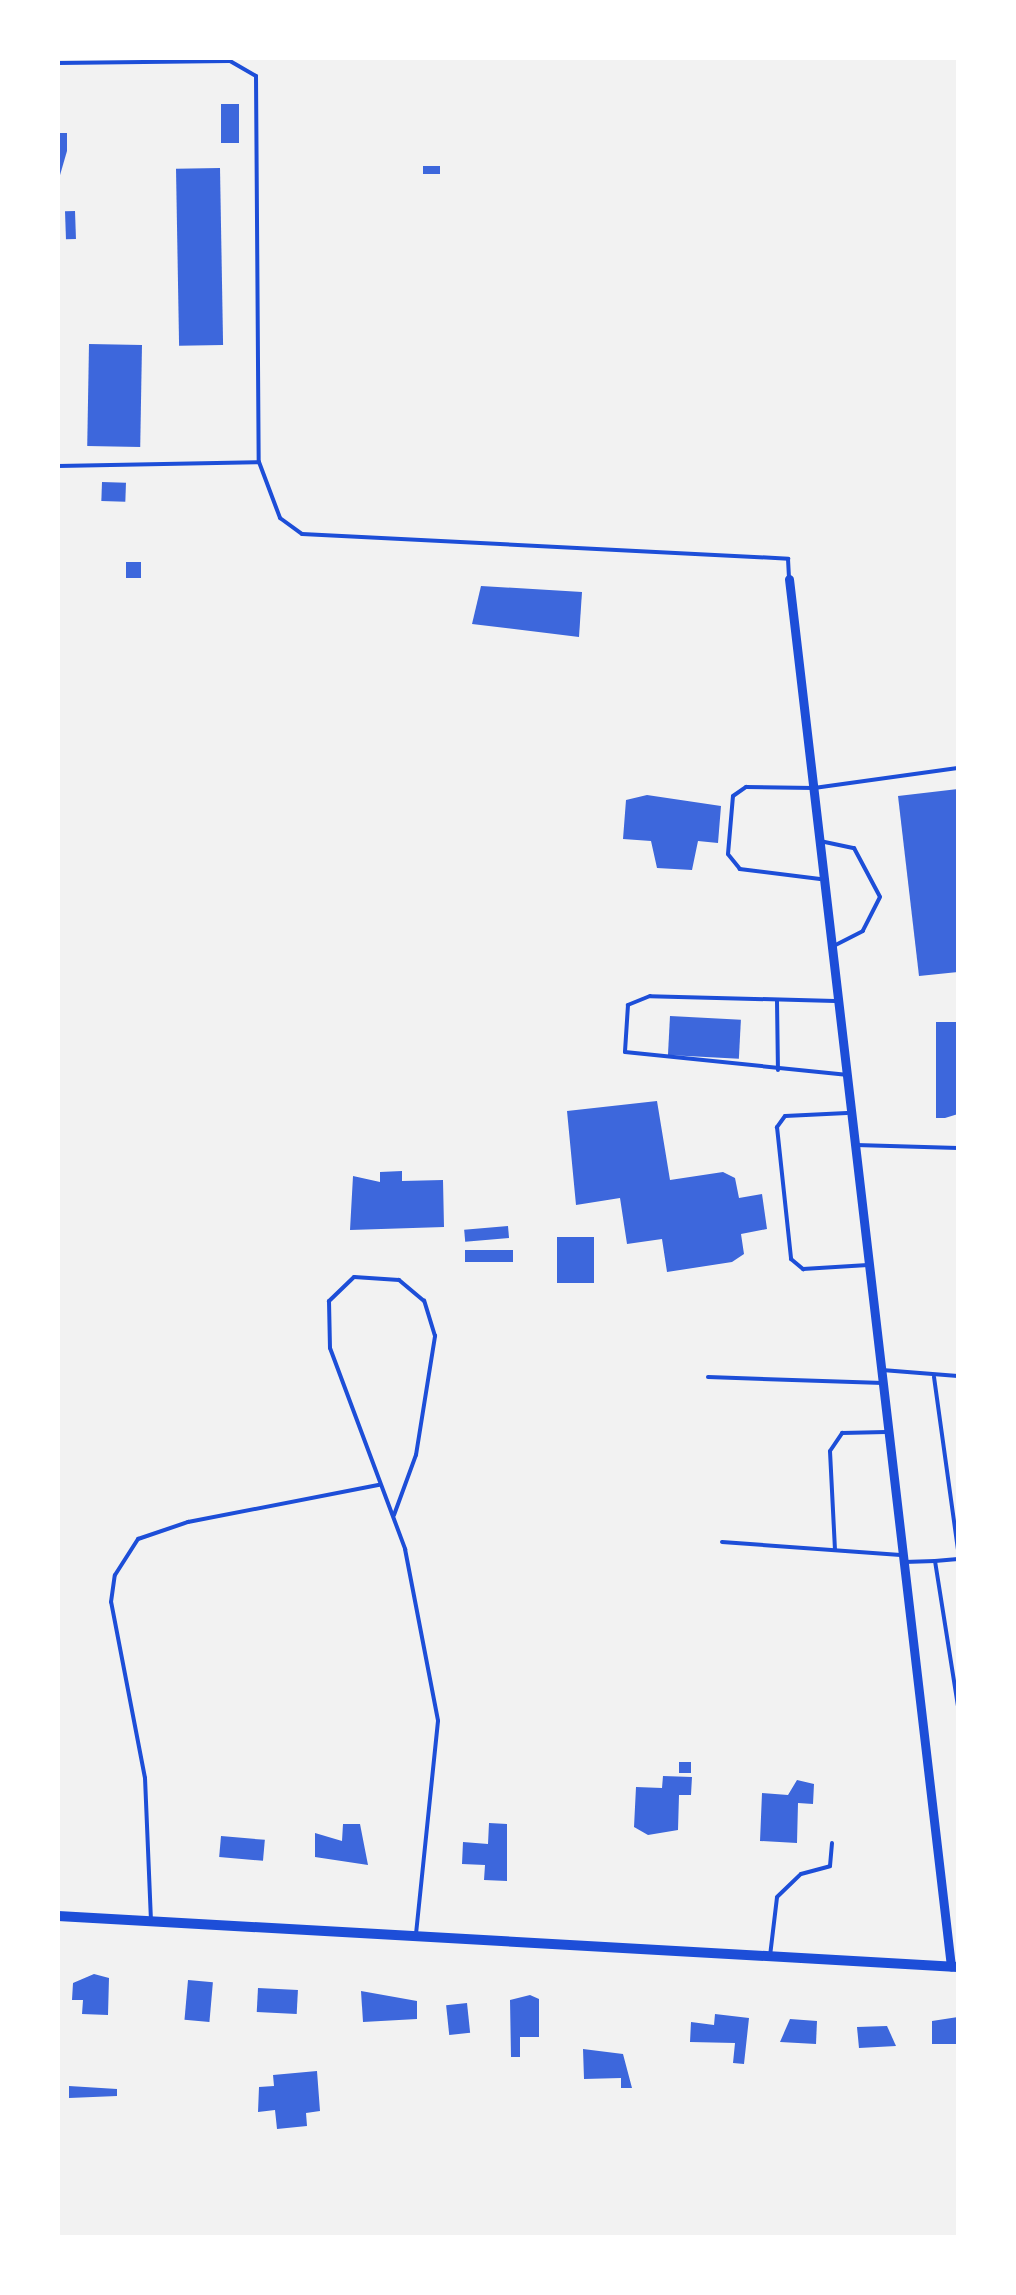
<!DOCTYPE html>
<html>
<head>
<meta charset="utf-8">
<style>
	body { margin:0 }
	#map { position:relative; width:1016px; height:2295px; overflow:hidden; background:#f2f2f2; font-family:"Public Sans",sans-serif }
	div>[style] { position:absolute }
	.building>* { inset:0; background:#3d67dc; transform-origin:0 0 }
	.service>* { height:4px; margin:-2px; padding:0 2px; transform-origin:2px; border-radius:2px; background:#1d4ed8 }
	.minor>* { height:9px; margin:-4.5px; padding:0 4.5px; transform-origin:4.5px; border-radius:4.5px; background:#1d4ed8 }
	.tertiary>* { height:10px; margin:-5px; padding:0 5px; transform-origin:5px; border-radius:5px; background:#1d4ed8 }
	span { translate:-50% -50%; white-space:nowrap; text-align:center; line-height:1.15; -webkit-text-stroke:8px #fff; paint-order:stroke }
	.frame { position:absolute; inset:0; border:60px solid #fff; pointer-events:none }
</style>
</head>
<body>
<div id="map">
	<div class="building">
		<i style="left:221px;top:104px;width:18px;height:39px"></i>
		<i style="clip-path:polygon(59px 133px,67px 133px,67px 151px,58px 182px)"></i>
		<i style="left:423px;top:166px;width:17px;height:8px"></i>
		<i style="left:220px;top:168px;width:177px;height:44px;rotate:89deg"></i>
		<i style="left:75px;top:211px;width:28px;height:10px;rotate:88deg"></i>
		<i style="left:89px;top:344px;width:53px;height:102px;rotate:1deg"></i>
		<i style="left:102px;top:482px;width:24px;height:19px;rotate:2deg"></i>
		<i style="left:126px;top:562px;width:15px;height:16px"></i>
		<i style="clip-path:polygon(481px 586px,582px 592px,579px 637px,472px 624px)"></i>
		<i style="clip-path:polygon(958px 789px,958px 972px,919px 976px,898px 796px)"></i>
		<i style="clip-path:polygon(647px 795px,721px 806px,718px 843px,698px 841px,692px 870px,657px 868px,651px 841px,623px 839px,626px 800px)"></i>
		<i style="left:670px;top:1016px;width:71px;height:39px;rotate:3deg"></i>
		<i style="clip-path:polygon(936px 1022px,958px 1022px,958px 1114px,945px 1118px,936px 1118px)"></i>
		<i style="clip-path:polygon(657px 1101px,670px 1180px,723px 1172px,735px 1178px,739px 1198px,762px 1194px,767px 1229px,741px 1234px,744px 1254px,732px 1262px,667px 1272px,662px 1239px,627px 1244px,620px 1198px,576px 1205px,567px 1111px)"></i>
		<i style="clip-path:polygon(402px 1171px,402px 1181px,443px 1180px,444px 1227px,350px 1230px,353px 1176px,380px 1182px,380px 1172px)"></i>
		<i style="left:508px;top:1226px;width:12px;height:44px;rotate:85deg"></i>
		<i style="left:557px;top:1237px;width:37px;height:46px"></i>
		<i style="left:513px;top:1250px;width:12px;height:48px;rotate:90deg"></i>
		<i style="left:679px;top:1762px;width:12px;height:11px"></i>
		<i style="clip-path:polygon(663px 1776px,692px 1777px,691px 1795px,679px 1795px,678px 1830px,648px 1835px,634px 1827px,636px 1787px,662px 1788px)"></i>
		<i style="clip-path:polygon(797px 1780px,814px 1784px,813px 1804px,798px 1803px,797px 1843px,760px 1841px,762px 1793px,788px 1795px)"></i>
		<i style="clip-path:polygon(489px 1823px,507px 1824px,507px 1881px,484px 1880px,485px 1865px,462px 1864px,463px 1842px,488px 1844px)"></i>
		<i style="clip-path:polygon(343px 1824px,360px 1824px,368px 1865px,315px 1857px,315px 1833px,342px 1841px)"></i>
		<i style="left:221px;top:1836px;width:44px;height:21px;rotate:5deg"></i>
		<i style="clip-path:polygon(94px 1974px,109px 1978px,108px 2015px,82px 2014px,83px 2000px,72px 2000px,73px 1983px)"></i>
		<i style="left:188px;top:1980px;width:25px;height:40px;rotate:5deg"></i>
		<i style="left:258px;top:1988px;width:40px;height:24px;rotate:3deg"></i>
		<i style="clip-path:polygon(361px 1991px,417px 2001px,417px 2019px,363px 2022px)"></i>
		<i style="clip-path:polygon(530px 1995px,539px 1999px,539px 2037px,520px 2037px,520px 2057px,511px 2057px,510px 2000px)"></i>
		<i style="left:467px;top:2003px;width:30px;height:21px;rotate:84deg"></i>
		<i style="clip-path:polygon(715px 2014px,749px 2018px,744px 2064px,733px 2063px,735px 2043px,690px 2042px,691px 2022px,714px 2025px)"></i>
		<i style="clip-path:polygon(958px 2017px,958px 2044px,932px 2044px,932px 2021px)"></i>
		<i style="clip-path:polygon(790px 2019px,817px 2021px,816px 2044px,780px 2042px)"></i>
		<i style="clip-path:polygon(887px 2026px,896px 2046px,859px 2048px,857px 2027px)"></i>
		<i style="clip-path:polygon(583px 2049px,623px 2054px,632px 2088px,621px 2088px,621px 2078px,584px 2079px)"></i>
		<i style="clip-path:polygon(317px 2071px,320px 2111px,306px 2113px,307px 2126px,277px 2129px,275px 2110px,258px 2112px,259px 2087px,274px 2086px,273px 2075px)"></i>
		<i style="clip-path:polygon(69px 2086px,117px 2089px,117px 2096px,69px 2098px)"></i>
	</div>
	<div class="service">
		<i style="left:58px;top:63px;width:172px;rotate:-0.7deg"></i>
		<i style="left:230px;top:61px;width:30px;rotate:30deg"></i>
		<i style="left:256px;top:76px;width:386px;rotate:89.6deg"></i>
		<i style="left:58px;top:466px;width:201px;rotate:-1.1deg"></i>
		<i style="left:259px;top:462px;width:60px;rotate:69.4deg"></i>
		<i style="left:280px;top:518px;width:27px;rotate:36deg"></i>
		<i style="left:302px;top:534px;width:487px;rotate:2.9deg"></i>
		<i style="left:788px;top:559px;width:20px;rotate:87deg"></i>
		<i style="left:820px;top:841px;width:35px;rotate:12deg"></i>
		<i style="left:854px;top:848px;width:55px;rotate:62deg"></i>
		<i style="left:880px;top:897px;width:38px;rotate:117deg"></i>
		<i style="left:863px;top:931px;width:33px;rotate:153deg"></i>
		<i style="left:820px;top:879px;width:81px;rotate:-172.9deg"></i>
		<i style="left:740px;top:869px;width:19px;rotate:-129deg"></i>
		<i style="left:728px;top:854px;width:58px;rotate:-85.1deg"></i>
		<i style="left:733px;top:796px;width:16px;rotate:-35deg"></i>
		<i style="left:746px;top:787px;width:68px;rotate:0.8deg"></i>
		<i style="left:814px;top:788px;width:145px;rotate:-7.9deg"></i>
		<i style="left:777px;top:1001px;width:69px;rotate:89.2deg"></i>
		<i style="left:835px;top:1001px;width:185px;rotate:-178.5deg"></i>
		<i style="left:650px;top:996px;width:24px;rotate:158deg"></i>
		<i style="left:628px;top:1005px;width:47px;rotate:93.7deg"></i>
		<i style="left:625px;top:1052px;width:222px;rotate:5.9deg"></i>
		<i style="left:847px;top:1113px;width:62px;rotate:177.2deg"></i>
		<i style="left:785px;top:1116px;width:14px;rotate:126deg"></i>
		<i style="left:777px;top:1127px;width:133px;rotate:83.9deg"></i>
		<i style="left:791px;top:1259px;width:16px;rotate:40deg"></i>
		<i style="left:803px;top:1269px;width:65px;rotate:-3.5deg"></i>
		<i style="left:856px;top:1145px;width:102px;rotate:1.7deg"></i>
		<i style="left:882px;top:1370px;width:76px;rotate:4.5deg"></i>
		<i style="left:708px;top:1377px;width:175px;rotate:2deg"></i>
		<i style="left:934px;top:1377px;width:176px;rotate:82.1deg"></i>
		<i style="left:394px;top:1515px;width:64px;rotate:-69.9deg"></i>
		<i style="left:416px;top:1455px;width:121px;rotate:-80.9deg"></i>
		<i style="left:435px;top:1336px;width:37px;rotate:-107deg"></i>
		<i style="left:424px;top:1301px;width:33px;rotate:-140deg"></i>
		<i style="left:399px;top:1280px;width:45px;rotate:-176.2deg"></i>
		<i style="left:354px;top:1277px;width:35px;rotate:136deg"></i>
		<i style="left:329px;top:1301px;width:47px;rotate:88.8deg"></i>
		<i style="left:330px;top:1348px;width:215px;rotate:69.5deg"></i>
		<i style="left:405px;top:1549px;width:175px;rotate:79.1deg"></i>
		<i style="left:438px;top:1721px;width:215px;rotate:95.9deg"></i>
		<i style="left:722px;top:1542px;width:179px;rotate:4.2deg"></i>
		<i style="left:835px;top:1550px;width:99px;rotate:-92.9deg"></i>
		<i style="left:830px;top:1451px;width:22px;rotate:-56deg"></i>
		<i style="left:842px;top:1433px;width:44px;rotate:-1.3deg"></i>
		<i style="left:935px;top:1561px;width:23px;rotate:-5deg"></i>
		<i style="left:904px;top:1562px;width:31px;rotate:-2deg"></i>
		<i style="left:935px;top:1561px;width:148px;rotate:81deg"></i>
		<i style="left:151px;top:1921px;width:143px;rotate:-92.4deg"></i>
		<i style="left:145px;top:1778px;width:179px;rotate:-100.9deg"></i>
		<i style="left:111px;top:1602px;width:27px;rotate:-82deg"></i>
		<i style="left:115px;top:1575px;width:43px;rotate:-57.4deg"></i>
		<i style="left:138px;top:1539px;width:53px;rotate:-18.8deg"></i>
		<i style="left:188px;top:1522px;width:195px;rotate:-11deg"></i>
		<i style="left:770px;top:1956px;width:59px;rotate:-83.2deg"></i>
		<i style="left:777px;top:1897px;width:33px;rotate:-44deg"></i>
		<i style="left:801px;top:1874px;width:30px;rotate:-15deg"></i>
		<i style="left:830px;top:1866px;width:23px;rotate:-85deg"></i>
	</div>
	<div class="minor">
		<i style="left:789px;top:579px;width:1397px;rotate:83.34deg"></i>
	</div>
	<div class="tertiary">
		<i style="left:58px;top:1916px;width:901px;rotate:3.24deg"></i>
	</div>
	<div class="frame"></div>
</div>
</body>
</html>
